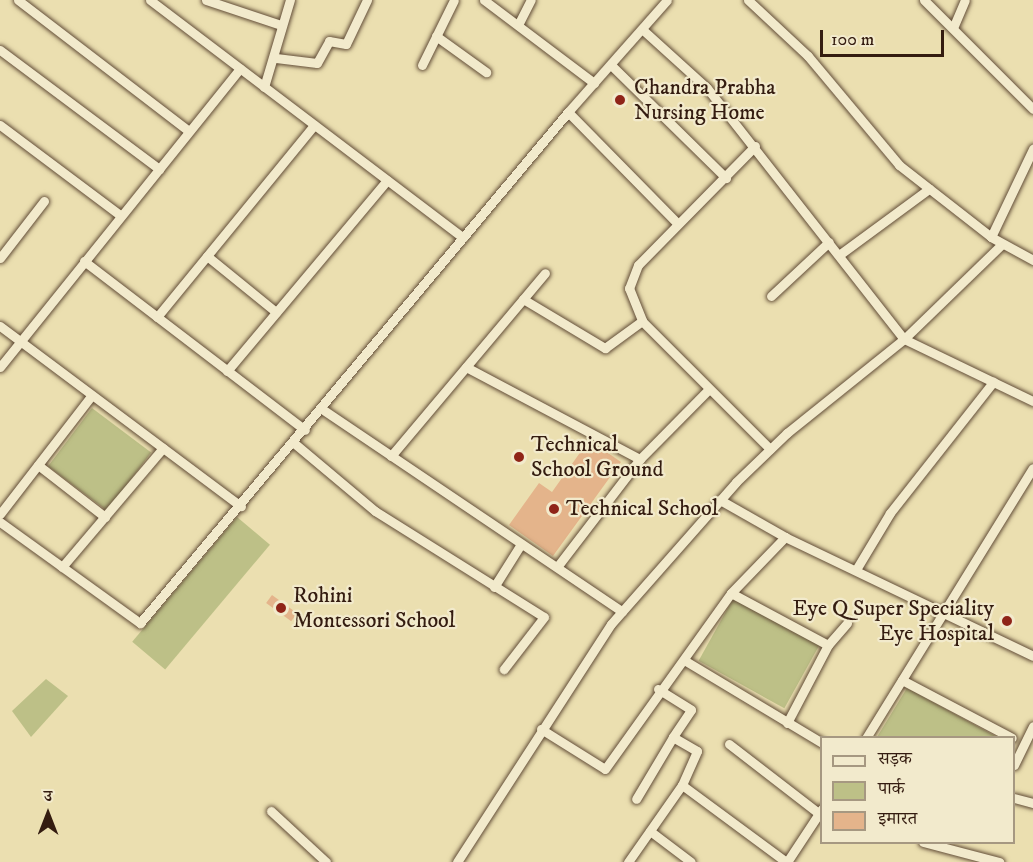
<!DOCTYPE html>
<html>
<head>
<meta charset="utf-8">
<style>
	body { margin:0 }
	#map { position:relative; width:1033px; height:862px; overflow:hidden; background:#ebdfb0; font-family:"IM FELL DW Pica","Noto Serif Devanagari",serif }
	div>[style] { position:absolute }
	.green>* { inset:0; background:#bdc087; transform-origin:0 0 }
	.building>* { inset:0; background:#e4b48b; transform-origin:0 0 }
	.roads { filter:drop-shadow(0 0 2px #624d38) drop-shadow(0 0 2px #624d38) }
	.minor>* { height:9px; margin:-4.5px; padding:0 4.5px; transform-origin:4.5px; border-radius:4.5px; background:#f2eacc }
	.dots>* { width:16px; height:16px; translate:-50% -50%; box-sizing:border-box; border:3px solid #f2eacc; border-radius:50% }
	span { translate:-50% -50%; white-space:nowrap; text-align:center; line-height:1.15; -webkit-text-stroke:4.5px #f2eacc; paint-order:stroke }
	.poi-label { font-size:22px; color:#341c10 }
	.left { translate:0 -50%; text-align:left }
	.right { translate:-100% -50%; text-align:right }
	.legend { position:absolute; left:820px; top:736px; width:195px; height:108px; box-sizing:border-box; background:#f2eacc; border:2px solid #a69881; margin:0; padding:8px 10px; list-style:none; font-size:18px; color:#341c10 }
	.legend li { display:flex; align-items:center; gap:12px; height:30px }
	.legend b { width:30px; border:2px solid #a69881 }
	.north { position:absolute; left:18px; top:784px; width:60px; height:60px; -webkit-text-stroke:4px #f2eacc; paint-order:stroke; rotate:0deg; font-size:16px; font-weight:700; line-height:24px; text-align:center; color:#341c10 }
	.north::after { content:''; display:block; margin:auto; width:21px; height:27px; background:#341c10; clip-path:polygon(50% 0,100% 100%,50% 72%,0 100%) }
	.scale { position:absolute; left:820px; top:30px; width:124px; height:27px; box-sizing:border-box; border:3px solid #341c10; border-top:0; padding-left:8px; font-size:18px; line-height:21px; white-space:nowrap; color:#341c10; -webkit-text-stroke:4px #f2eacc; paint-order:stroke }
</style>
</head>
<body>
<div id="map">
	<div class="green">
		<i style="left:92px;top:408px;width:74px;height:73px;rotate:37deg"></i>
		<i style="left:237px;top:517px;width:43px;height:163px;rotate:40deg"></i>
		<i style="left:734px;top:597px;width:98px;height:73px;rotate:29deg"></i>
		<i style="clip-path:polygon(46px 679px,68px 696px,31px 737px,12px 711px)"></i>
		<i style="clip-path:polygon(907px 688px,997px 737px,877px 737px)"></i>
	</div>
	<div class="building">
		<i style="clip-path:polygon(589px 440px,621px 462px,553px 556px,509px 525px,539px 483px,552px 492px)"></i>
		<i style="left:272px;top:595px;width:31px;height:10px;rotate:36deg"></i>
	</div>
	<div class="roads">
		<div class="minor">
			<i style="left:18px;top:0;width:215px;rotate:37.5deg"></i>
			<i style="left:150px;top:0;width:393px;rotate:37.2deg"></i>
			<i style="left:206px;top:0;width:79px;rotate:18.4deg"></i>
			<i style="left:484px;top:0;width:138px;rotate:37deg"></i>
			<i style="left:748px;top:0;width:82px;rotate:43deg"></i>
			<i style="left:808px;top:56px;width:142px;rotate:50.1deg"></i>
			<i style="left:899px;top:165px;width:117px;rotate:38deg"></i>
			<i style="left:991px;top:237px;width:48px;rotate:28.7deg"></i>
			<i style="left:924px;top:0;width:154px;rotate:45deg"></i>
			<i style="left:518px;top:25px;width:28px;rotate:-63deg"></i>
			<i style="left:953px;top:28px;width:30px;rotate:-67deg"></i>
			<i style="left:643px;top:30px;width:86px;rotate:42.2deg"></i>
			<i style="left:707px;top:88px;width:319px;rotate:51.9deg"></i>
			<i style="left:904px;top:339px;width:143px;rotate:25.7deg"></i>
			<i style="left:436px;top:36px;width:62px;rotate:35.8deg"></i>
			<i style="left:0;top:50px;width:199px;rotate:36.8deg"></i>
			<i style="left:276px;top:58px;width:41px;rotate:7deg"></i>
			<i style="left:317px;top:63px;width:25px;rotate:-61deg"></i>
			<i style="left:329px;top:41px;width:17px;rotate:10deg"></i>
			<i style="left:346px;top:44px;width:49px;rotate:-64.5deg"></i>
			<i style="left:422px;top:65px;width:72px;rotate:-63.8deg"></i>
			<i style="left:612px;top:66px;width:160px;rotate:44.5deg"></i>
			<i style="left:264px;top:87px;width:91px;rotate:-73.4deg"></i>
			<i style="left:568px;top:112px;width:156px;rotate:45.5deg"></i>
			<i style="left:0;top:125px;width:151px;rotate:36.9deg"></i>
			<i style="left:755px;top:146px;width:167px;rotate:134.5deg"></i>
			<i style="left:638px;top:265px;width:25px;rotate:111deg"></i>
			<i style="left:629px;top:288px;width:35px;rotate:68deg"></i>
			<i style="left:642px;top:321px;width:181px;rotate:45deg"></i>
			<i style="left:991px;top:237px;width:98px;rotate:-64.5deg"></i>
			<i style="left:839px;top:255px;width:112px;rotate:-36.3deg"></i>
			<i style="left:207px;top:256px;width:89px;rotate:39.1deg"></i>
			<i style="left:0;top:258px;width:72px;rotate:-52.3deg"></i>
			<i style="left:84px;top:261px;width:278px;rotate:37.4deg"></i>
			<i style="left:771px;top:296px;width:79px;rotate:-43deg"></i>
			<i style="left:523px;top:299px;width:96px;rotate:30.9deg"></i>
			<i style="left:605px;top:348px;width:46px;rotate:-36.1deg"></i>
			<i style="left:157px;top:317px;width:248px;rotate:-50.7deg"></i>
			<i style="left:0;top:326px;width:301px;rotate:36.8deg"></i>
			<i style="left:0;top:367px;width:383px;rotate:-51.2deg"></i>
			<i style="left:466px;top:367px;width:197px;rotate:27.9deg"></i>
			<i style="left:227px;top:371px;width:249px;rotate:-50deg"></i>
			<i style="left:322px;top:409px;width:362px;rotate:34deg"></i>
			<i style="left:294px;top:443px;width:106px;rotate:40deg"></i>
			<i style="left:375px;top:511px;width:199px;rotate:32.1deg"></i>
			<i style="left:544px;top:617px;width:66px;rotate:127.6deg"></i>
			<i style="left:391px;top:456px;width:239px;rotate:-49.9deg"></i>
			<i style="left:38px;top:465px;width:85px;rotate:37.8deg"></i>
			<i style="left:720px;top:500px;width:75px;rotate:29.6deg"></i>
			<i style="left:785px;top:537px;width:275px;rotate:25.6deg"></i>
			<i style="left:0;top:514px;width:150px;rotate:-52.3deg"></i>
			<i style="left:0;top:522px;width:173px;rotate:35.8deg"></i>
			<i style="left:140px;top:623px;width:667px;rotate:-50.05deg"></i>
			<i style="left:568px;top:112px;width:149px;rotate:-48.5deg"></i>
			<i style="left:62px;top:567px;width:156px;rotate:-49.7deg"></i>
			<i style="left:557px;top:567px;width:136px;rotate:-52.5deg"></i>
			<i style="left:640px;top:459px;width:98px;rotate:-45.4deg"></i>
			<i style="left:857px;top:568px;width:64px;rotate:-59deg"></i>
			<i style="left:890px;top:513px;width:167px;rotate:-51.8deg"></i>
			<i style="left:494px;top:587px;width:51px;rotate:-57.9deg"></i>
			<i style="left:731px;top:593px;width:110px;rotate:28.2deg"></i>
			<i style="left:684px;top:660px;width:161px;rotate:31deg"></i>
			<i style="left:902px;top:680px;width:124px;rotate:27.8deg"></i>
			<i style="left:658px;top:689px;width:39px;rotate:32deg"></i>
			<i style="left:691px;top:710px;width:32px;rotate:124deg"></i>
			<i style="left:787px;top:723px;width:88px;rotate:-62.3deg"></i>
			<i style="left:828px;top:645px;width:29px;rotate:-49deg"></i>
			<i style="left:541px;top:729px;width:75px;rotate:32deg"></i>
			<i style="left:605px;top:769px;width:216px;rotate:-54.4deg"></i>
			<i style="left:731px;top:593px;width:78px;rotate:-46deg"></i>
			<i style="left:866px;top:738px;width:317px;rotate:-58.3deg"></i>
			<i style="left:729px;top:744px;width:118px;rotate:37.7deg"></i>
			<i style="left:1014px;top:765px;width:43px;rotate:-64deg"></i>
			<i style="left:682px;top:785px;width:129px;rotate:36.5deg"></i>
			<i style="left:1014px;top:798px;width:20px;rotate:15deg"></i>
			<i style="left:271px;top:811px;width:75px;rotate:42.8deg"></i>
			<i style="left:650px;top:831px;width:51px;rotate:37.1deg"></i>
			<i style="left:923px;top:842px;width:79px;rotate:14.7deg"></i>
			<i style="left:457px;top:862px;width:283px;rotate:-57.1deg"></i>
			<i style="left:611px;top:624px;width:189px;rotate:-48.6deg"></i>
			<i style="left:736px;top:482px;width:71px;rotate:-43.9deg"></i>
			<i style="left:787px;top:433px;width:150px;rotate:-38.8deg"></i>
			<i style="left:904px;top:339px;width:136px;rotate:-44.1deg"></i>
			<i style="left:628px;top:862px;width:94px;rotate:-55deg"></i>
			<i style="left:682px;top:785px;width:37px;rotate:-66deg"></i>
			<i style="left:697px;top:751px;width:28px;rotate:-150deg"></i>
			<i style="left:673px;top:737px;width:72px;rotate:120.8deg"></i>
			<i style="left:787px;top:862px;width:64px;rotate:-56.6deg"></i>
		</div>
	</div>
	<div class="dots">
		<i style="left:620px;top:100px;background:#8f2418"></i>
		<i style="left:519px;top:457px;background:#8f2418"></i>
		<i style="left:554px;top:509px;background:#8f2418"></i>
		<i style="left:281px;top:608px;background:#8f2418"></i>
		<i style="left:1007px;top:621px;background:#8f2418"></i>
	</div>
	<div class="poi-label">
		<span class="left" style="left:634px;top:100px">Chandra Prabha<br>Nursing Home</span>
		<span class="left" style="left:531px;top:457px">Technical<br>School Ground</span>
		<span class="left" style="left:566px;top:509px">Technical School</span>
		<span class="left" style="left:293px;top:608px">Rohini<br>Montessori School</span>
		<span class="right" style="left:994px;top:621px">Eye Q Super Speciality<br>Eye Hospital</span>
	</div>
	<ul class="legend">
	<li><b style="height:8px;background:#f2eacc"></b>सड़क</li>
	<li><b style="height:16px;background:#bdc087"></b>पार्क</li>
	<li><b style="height:16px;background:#e4b48b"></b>इमारत</li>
	</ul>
	<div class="north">उ</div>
	<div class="scale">100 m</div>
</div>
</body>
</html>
